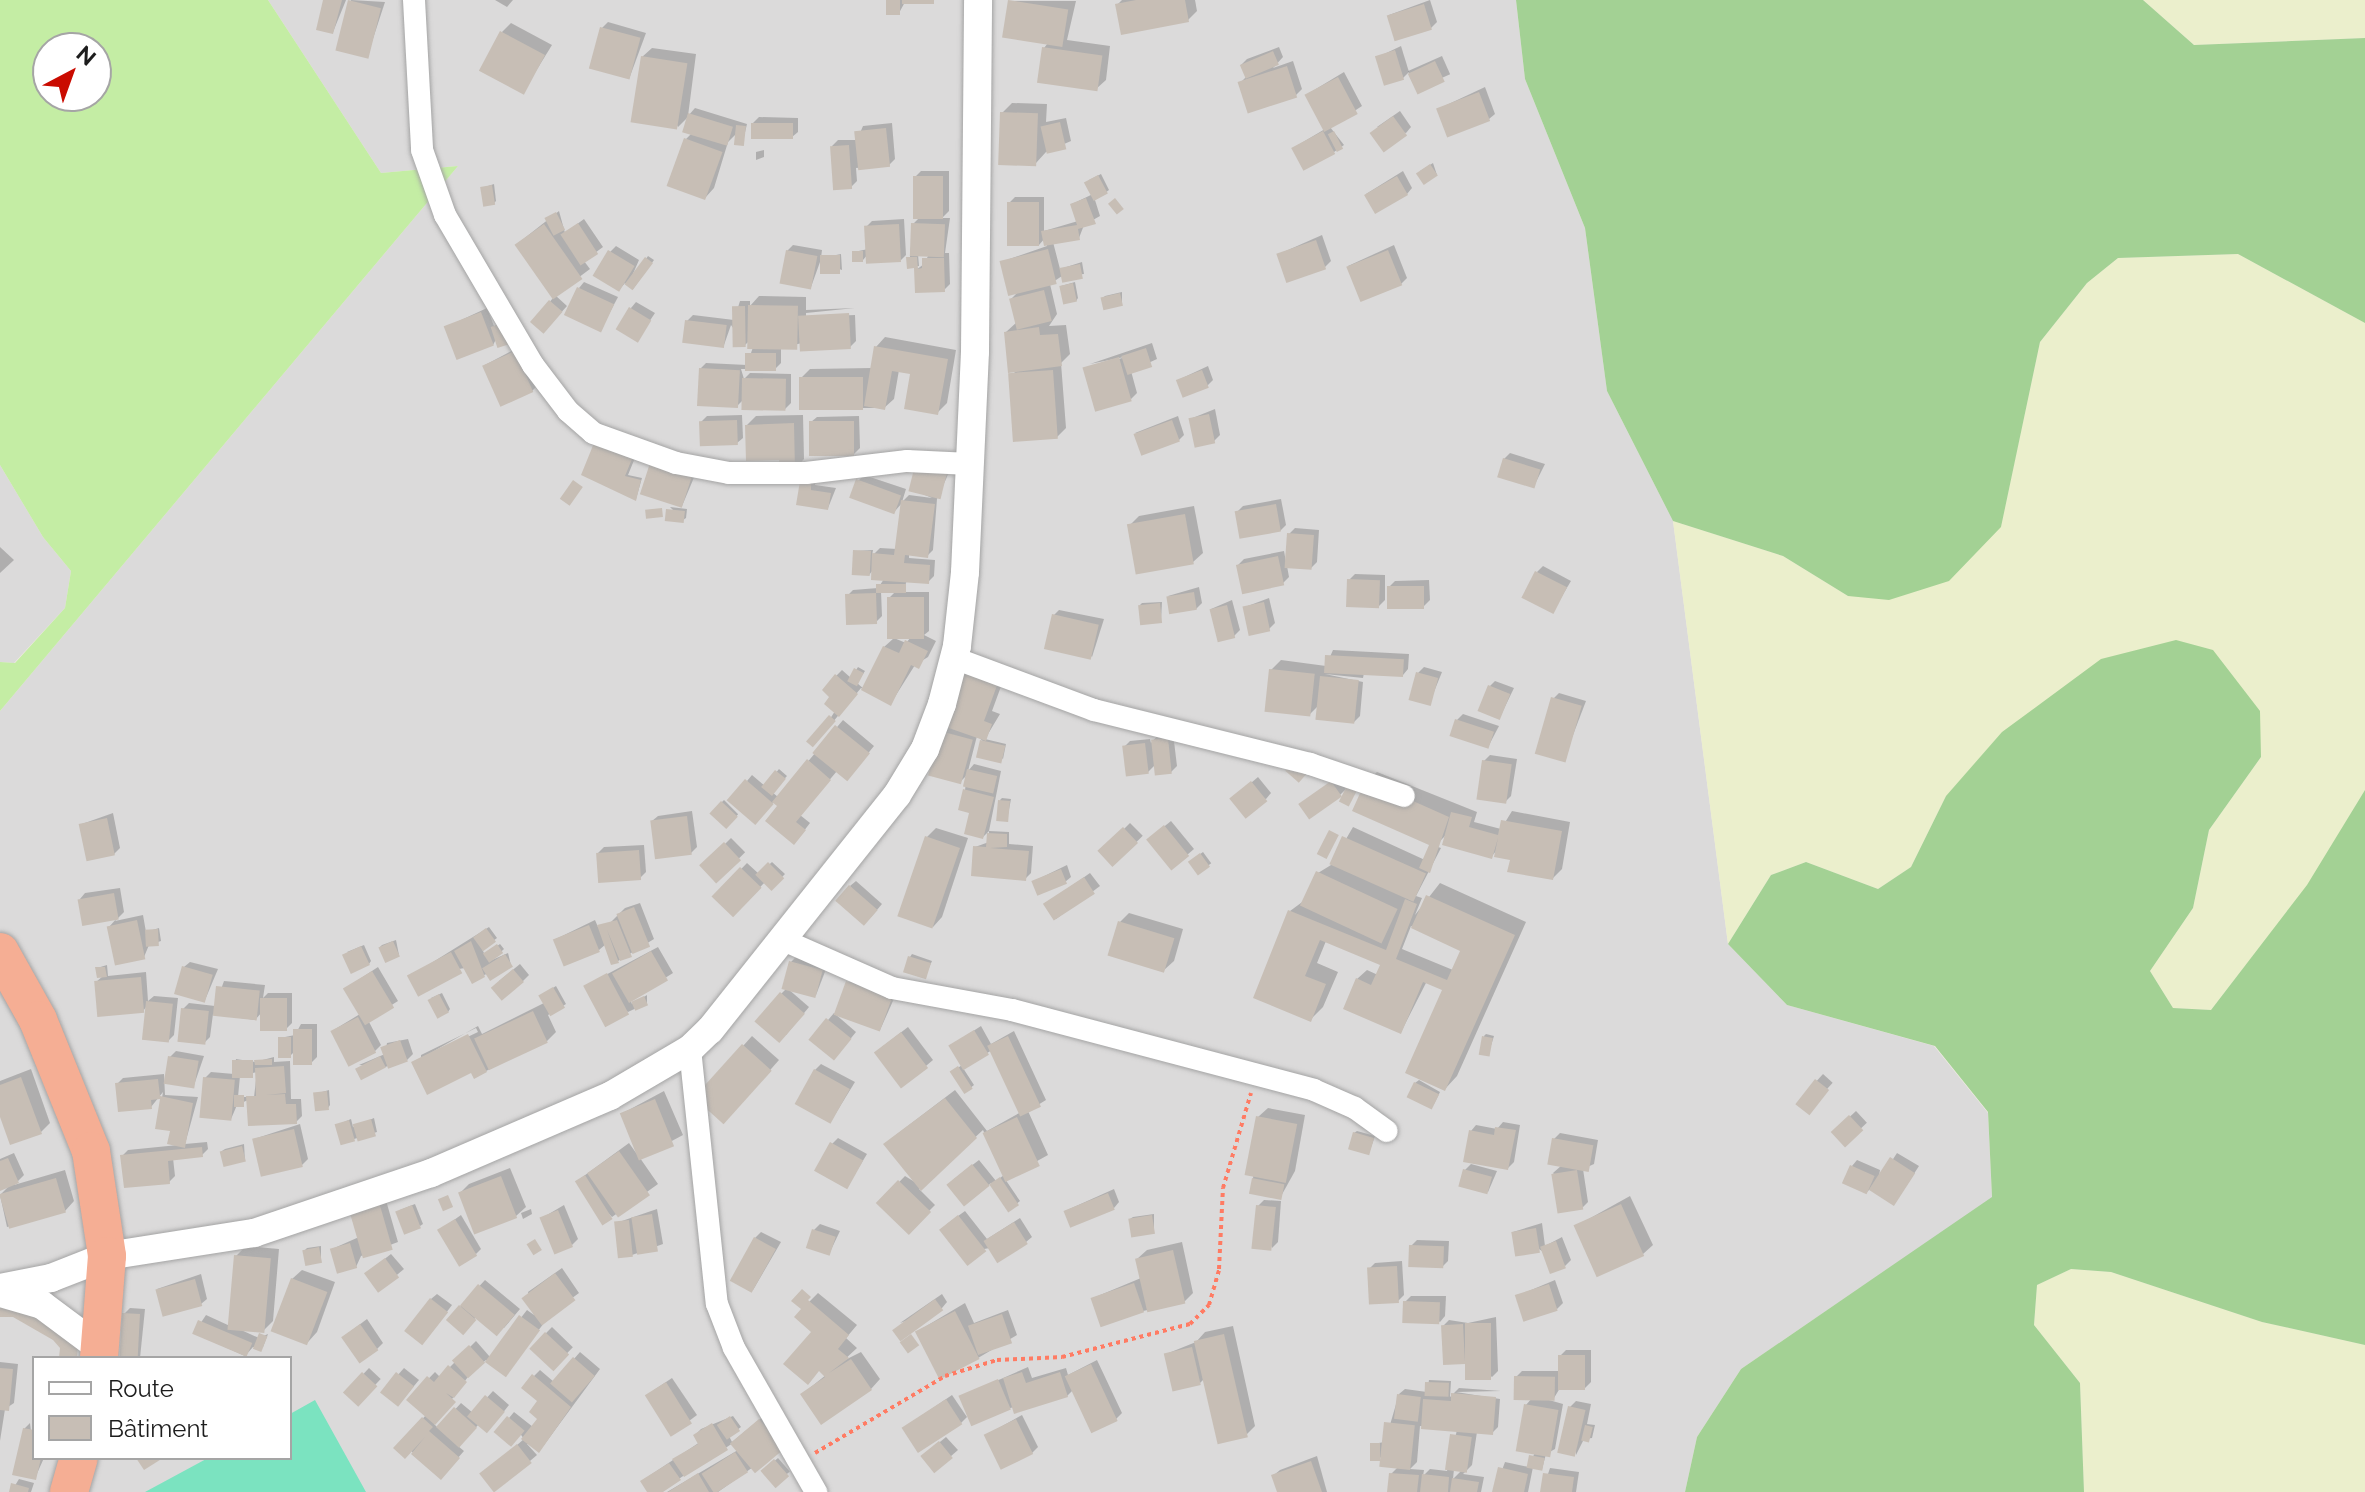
<!DOCTYPE html>
<html>
<head>
<meta charset="utf-8">
<style>
	body { margin:0 }
	#map { position:relative; width:2365px; height:1492px; overflow:hidden; background:#efebe2; font-family:Raleway,sans-serif }
	div>[style] { position:absolute }
	.residential>* { inset:0; background:#dbdada }
	.farmland>* { inset:0; background:#ebefcc }
	.grass>* { inset:0; background:#c4eda4 }
	.forest>* { inset:0; background:#a3d194 }
	.pitch>* { inset:0; background:#7be3c0 }
	.shadow>* { inset:0; background:#0003; transform-origin:0 0 }
	.building>* { inset:0; background:#c7beb5; transform-origin:0 0 }
	.path>* { height:4px; margin-top:-2px; transform-origin:0; background:repeating-linear-gradient(90deg,#ff7b63 0 4px,transparent 0 8px) }
	.roads { filter:drop-shadow(0 0 2px #a4a4a4) drop-shadow(0 0 2px #a4a4a4) }
	.minor>* { height:22px; margin:-11px; padding:0 11px; transform-origin:11px; border-radius:11px; background:#fff }
	.tertiary>* { height:28px; margin:-14px; padding:0 14px; transform-origin:14px; border-radius:14px; background:#fff }
	.trunk>* { height:38px; margin:-19px; padding:0 19px; transform-origin:19px; border-radius:19px; background:#f5ae94 }
	span { translate:-50% -50%; white-space:nowrap; text-align:center; line-height:1.15; -webkit-text-stroke:7px #fff; paint-order:stroke }
	.legend { position:absolute; left:32px; top:1356px; width:260px; height:104px; box-sizing:border-box; background:#fff; border:2px solid #a5a5a5; margin:0; padding:10px 14px; list-style:none; font-size:24px; color:#1d1d1d }
	.legend li { display:flex; align-items:center; gap:16px; height:40px }
	.legend b { width:40px; border:2px solid #a5a5a5 }
	.north { position:absolute; left:32px; top:32px; width:80px; height:80px; box-sizing:border-box; background:#fff; border:2px solid #a5a5a5; border-radius:50%; rotate:41deg; font-size:22px; font-weight:700; line-height:32px; text-align:center; color:#1d1d1d }
	.north::after { content:''; display:block; margin:auto; width:28px; height:36px; background:#ca0b00; clip-path:polygon(50% 0,100% 100%,50% 72%,0 100%) }
</style>
</head>
<body>
<div id="map">
	<div class="residential">
		<i style="clip-path:polygon(evenodd,268px 0,1516px 0,1525px 79px,1585px 228px,1607px 391px,1673px 521px,1728px 944px,1787px 1005px,1934px 1046px,1988px 1113px,1992px 1198px,1741px 1369px,1697px 1437px,1685px 1492px,0 1492px,0 711px,458px 166px,381px 173px,268px 0,34px 1358px,290px 1358px,290px 1458px,34px 1458px,34px 1358px)"></i>
		<i style="clip-path:polygon(0 465px,43px 537px,71px 571px,65px 608px,14px 663px,0 662px)"></i>
	</div>
	<div class="farmland">
		<i style="clip-path:polygon(2143px 0,2365px 0,2365px 38px,2194px 45px)"></i>
		<i style="clip-path:polygon(2238px 254px,2365px 323px,2365px 790px,2308px 885px,2211px 1010px,2173px 1008px,2150px 971px,2193px 908px,2209px 830px,2261px 757px,1946px 796px,1911px 867px,1878px 889px,1806px 862px,1771px 875px,1728px 944px,1673px 521px,1783px 556px,1848px 596px,2001px 526px,2040px 342px,2087px 283px,2118px 258px)"></i>
		<i style="clip-path:polygon(2071px 1269px,2111px 1272px,2262px 1322px,2365px 1345px,2365px 1492px,2084px 1492px,2080px 1383px,2034px 1325px,2037px 1285px)"></i>
	</div>
	<div class="grass">
		<i style="clip-path:polygon(evenodd,0 0,268px 0,381px 173px,458px 166px,0 711px,0 662px,15px 663px,65px 608px,71px 571px,43px 537px,0 465px,0 0,48px 48px,96px 48px,96px 96px,48px 96px,48px 48px)"></i>
	</div>
	<div class="forest">
		<i style="clip-path:polygon(1516px 0,2143px 0,2194px 45px,2365px 38px,2365px 323px,2238px 254px,2118px 258px,2087px 283px,2040px 342px,2001px 527px,1949px 581px,1889px 600px,1848px 596px,1783px 556px,1673px 521px,1607px 391px,1585px 228px,1525px 79px)"></i>
		<i style="clip-path:polygon(2176px 640px,2213px 650px,2260px 711px,2261px 757px,2209px 830px,2193px 908px,2150px 971px,2173px 1008px,2211px 1010px,2307px 885px,2365px 790px,2365px 1345px,2262px 1322px,2111px 1272px,2071px 1269px,2037px 1285px,2034px 1325px,2080px 1383px,2084px 1492px,1685px 1492px,1697px 1437px,1741px 1369px,1992px 1197px,1988px 1112px,1935px 1046px,1787px 1005px,1728px 944px,1771px 875px,1806px 862px,1878px 889px,1911px 867px,1946px 796px,2002px 732px,2101px 659px)"></i>
	</div>
	<div class="pitch">
		<i style="clip-path:polygon(315px 1400px,366px 1492px,145px 1492px,208px 1458px,290px 1458px,290px 1414px)"></i>
	</div>
	<div class="shadow">
		<i style="clip-path:polygon(325px 0,346px 0,333px 32px)"></i>
		<i style="clip-path:polygon(351px 0,385px 2px,367px 57px,338px 49px)"></i>
		<i style="clip-path:polygon(495px 0,513px 0,507px 7px)"></i>
		<i style="clip-path:polygon(888px 0,935px 0,905px 2px,899px 13px)"></i>
		<i style="clip-path:polygon(1122px 0,1195px 0,1197px 11px,1188px 20px,1117px 5px)"></i>
		<i style="clip-path:polygon(1430px 0,1437px 22px,1431px 28px,1389px 15px)"></i>
		<i style="clip-path:polygon(1010px 1px,1076px 1px,1067px 40px,1110px 46px,1106px 80px,1096px 89px,1044px 48px,1048px 43px)"></i>
		<i style="clip-path:polygon(608px 22px,646px 33px,629px 79px,602px 28px)"></i>
		<i style="clip-path:polygon(511px 23px,552px 45px,523px 92px,502px 32px)"></i>
		<i style="clip-path:polygon(1401px 46px,1409px 72px,1403px 78px,1378px 57px)"></i>
		<i style="clip-path:polygon(1279px 47px,1283px 57px,1273px 68px,1293px 61px,1302px 89px,1296px 95px,1241px 82px,1246px 77px,1241px 65px,1247px 59px)"></i>
		<i style="clip-path:polygon(652px 48px,696px 54px,688px 116px,695px 108px,747px 124px,742px 145px,737px 133px,728px 142px,714px 188px,705px 198px,686px 139px,692px 133px,689px 116px,678px 127px,642px 57px)"></i>
		<i style="left:1442px;top:56px;width:20px;height:37px;rotate:66deg"></i>
		<i style="clip-path:polygon(1344px 72px,1362px 106px,1330px 127px,1344px 145px,1334px 152px,1293px 148px,1325px 129px,1306px 95px)"></i>
		<i style="clip-path:polygon(1485px 87px,1495px 114px,1489px 119px,1438px 109px)"></i>
		<i style="clip-path:polygon(1012px 103px,1047px 104px,1046px 122px,1066px 118px,1071px 141px,1046px 152px,1036px 163px,1002px 113px)"></i>
		<i style="clip-path:polygon(1400px 111px,1411px 127px,1406px 133px,1377px 127px)"></i>
		<i style="clip-path:polygon(759px 117px,798px 118px,798px 132px,792px 137px,753px 123px)"></i>
		<i style="clip-path:polygon(892px 123px,895px 159px,889px 165px,856px 168px,857px 181px,851px 187px,832px 146px,838px 140px,857px 140px,863px 126px)"></i>
		<i style="clip-path:polygon(764px 150px,764px 157px,756px 160px,756px 152px)"></i>
		<i style="clip-path:polygon(1433px 163px,1437px 175px,1420px 171px)"></i>
		<i style="clip-path:polygon(921px 171px,949px 171px,949px 211px,942px 218px,950px 218px,945px 253px,949px 253px,950px 284px,944px 290px,916px 270px,924px 264px,929px 254px,918px 254px,919px 266px,909px 267px,913px 224px,920px 217px,915px 177px)"></i>
		<i style="clip-path:polygon(1403px 171px,1412px 188px,1407px 194px,1366px 194px)"></i>
		<i style="clip-path:polygon(1101px 174px,1109px 190px,1095px 200px,1100px 216px,1084px 225px,1079px 238px,1053px 242px,1060px 269px,1082px 262px,1084px 274px,1062px 276px,1050px 284px,1057px 314px,1049px 326px,1066px 325px,1070px 354px,1061px 363px,1066px 428px,1057px 437px,1010px 377px,1017px 370px,1006px 332px,1017px 322px,1011px 299px,1019px 291px,1001px 262px,1047px 246px,1045px 238px,1039px 245px,1009px 203px,1015px 197px,1044px 197px,1044px 231px,1078px 221px,1072px 204px,1093px 194px,1089px 180px)"></i>
		<i style="clip-path:polygon(494px 184px,496px 201px,494px 203px,482px 188px)"></i>
		<i style="clip-path:polygon(559px 211px,565px 233px,584px 219px,603px 247px,584px 261px,590px 269px,555px 295px,567px 306px,549px 326px,533px 322px,553px 298px,517px 244px)"></i>
		<i style="clip-path:polygon(904px 219px,906px 255px,901px 260px,868px 254px,863px 260px,854px 252px,868px 249px,866px 227px,872px 221px)"></i>
		<i style="clip-path:polygon(1322px 235px,1331px 261px,1325px 267px,1279px 254px)"></i>
		<i style="clip-path:polygon(793px 245px,822px 250px,821px 258px,841px 254px,842px 270px,820px 262px,811px 287px,787px 251px)"></i>
		<i style="clip-path:polygon(1394px 245px,1407px 278px,1401px 284px,1348px 266px)"></i>
		<i style="clip-path:polygon(616px 246px,639px 260px,629px 283px,648px 256px,654px 260px,633px 289px,625px 283px,619px 290px,610px 252px)"></i>
		<i style="clip-path:polygon(584px 282px,618px 297px,601px 329px,579px 288px)"></i>
		<i style="clip-path:polygon(1075px 282px,1078px 298px,1076px 301px,1061px 286px)"></i>
		<i style="clip-path:polygon(1122px 292px,1122px 304px,1103px 298px,1105px 296px)"></i>
		<i style="clip-path:polygon(759px 296px,806px 297px,806px 310px,855px 308px,806px 313px,806px 317px,855px 315px,856px 341px,850px 347px,802px 343px,781px 348px,781px 363px,775px 369px,741px 369px,744px 379px,750px 373px,791px 374px,791px 403px,785px 409px,744px 399px,737px 406px,700px 369px,706px 363px,747px 365px,753px 347px,750px 340px,745px 345px,731px 325px,724px 345px,687px 321px,693px 315px,734px 320px,740px 301px,750px 301px,750px 306px)"></i>
		<i style="clip-path:polygon(636px 302px,655px 313px,637px 340px,631px 308px)"></i>
		<i style="clip-path:polygon(487px 308px,494px 326px,505px 322px,493px 345px,446px 327px)"></i>
		<i style="clip-path:polygon(885px 337px,956px 350px,947px 403px,937px 413px,912px 372px,899px 370px,894px 399px,884px 408px,863px 408px,801px 378px,810px 369px,872px 368px,876px 347px)"></i>
		<i style="clip-path:polygon(1152px 343px,1157px 359px,1131px 371px,1137px 393px,1131px 399px,1085px 369px,1129px 356px,1090px 364px)"></i>
		<i style="clip-path:polygon(521px 346px,538px 385px,532px 391px,485px 365px)"></i>
		<i style="clip-path:polygon(1208px 366px,1213px 380px,1207px 386px,1178px 380px)"></i>
		<i style="clip-path:polygon(1215px 409px,1220px 435px,1214px 441px,1190px 419px)"></i>
		<i style="clip-path:polygon(742px 415px,743px 438px,737px 443px,701px 422px,707px 416px)"></i>
		<i style="clip-path:polygon(803px 415px,804px 459px,795px 469px,747px 425px,756px 416px)"></i>
		<i style="clip-path:polygon(859px 416px,860px 448px,854px 454px,811px 422px,817px 417px)"></i>
		<i style="clip-path:polygon(1178px 416px,1184px 435px,1178px 441px,1135px 433px)"></i>
		<i style="clip-path:polygon(637px 453px,628px 475px,642px 478px,636px 499px,584px 474px)"></i>
		<i style="clip-path:polygon(1510px 453px,1545px 464px,1534px 486px,1504px 459px)"></i>
		<i style="clip-path:polygon(658px 456px,698px 468px,682px 506px)"></i>
		<i style="clip-path:polygon(951px 468px,937px 499px,933px 550px,927px 556px,909px 554px,909px 558px,935px 560px,934px 576px,928px 582px,907px 580px,903px 592px,929px 592px,929px 631px,924px 635px,936px 641px,928px 657px,915px 665px,891px 703px,861px 688px,813px 746px,835px 711px,836px 676px,842px 670px,851px 678px,858px 667px,865px 671px,857px 683px,864px 689px,884px 647px,894px 638px,906px 643px,911px 637px,889px 598px,896px 591px,881px 591px,882px 616px,876px 622px,847px 596px,853px 590px,878px 588px,884px 579px,873px 570px,869px 575px,855px 551px,873px 550px,872px 556px,880px 548px,897px 549px,902px 503px,895px 511px,858px 481px,864px 475px,906px 489px,902px 502px,909px 495px,932px 498px,911px 489px)"></i>
		<i style="clip-path:polygon(807px 477px,816px 478px,815px 485px,836px 488px,828px 508px,799px 503px)"></i>
		<i style="clip-path:polygon(1281px 499px,1286px 525px,1280px 531px,1237px 512px,1243px 506px)"></i>
		<i style="clip-path:polygon(1194px 506px,1203px 553px,1193px 562px,1130px 525px,1139px 516px)"></i>
		<i style="clip-path:polygon(670px 507px,687px 509px,686px 518px,683px 520px)"></i>
		<i style="clip-path:polygon(1295px 528px,1319px 530px,1317px 562px,1311px 568px,1287px 566px,1289px 577px,1283px 583px,1238px 565px,1244px 559px,1284px 551px,1286px 562px,1289px 534px)"></i>
		<i style="clip-path:polygon(0 547px,14px 560px,0 573px)"></i>
		<i style="clip-path:polygon(1543px 566px,1571px 581px,1553px 611px,1537px 572px)"></i>
		<i style="clip-path:polygon(1355px 574px,1385px 575px,1385px 600px,1379px 606px,1349px 580px)"></i>
		<i style="clip-path:polygon(1429px 580px,1430px 600px,1424px 606px,1389px 587px,1395px 581px)"></i>
		<i style="clip-path:polygon(1199px 587px,1202px 603px,1196px 609px,1168px 596px)"></i>
		<i style="clip-path:polygon(1269px 598px,1275px 623px,1269px 629px,1245px 607px)"></i>
		<i style="clip-path:polygon(1232px 600px,1240px 630px,1234px 636px,1211px 609px)"></i>
		<i style="clip-path:polygon(1162px 602px,1161px 621px,1140px 605px,1142px 603px)"></i>
		<i style="clip-path:polygon(1059px 610px,1104px 619px,1092px 657px,1054px 615px)"></i>
		<i style="clip-path:polygon(1333px 650px,1409px 654px,1408px 669px,1403px 675px,1364px 673px,1363px 678px,1325px 674px,1363px 682px,1360px 716px,1354px 722px,1319px 705px,1308px 716px,1271px 670px,1281px 660px,1326px 666px)"></i>
		<i style="clip-path:polygon(1424px 667px,1442px 672px,1429px 704px,1418px 673px)"></i>
		<i style="clip-path:polygon(1007px 670px,992px 711px,1000px 714px,985px 739px,1006px 744px,1003px 759px,977px 736px,968px 771px,974px 764px,1001px 771px,989px 831px,983px 837px,965px 790px,967px 775px,960px 782px,942px 732px)"></i>
		<i style="clip-path:polygon(1495px 681px,1514px 688px,1500px 717px,1489px 687px)"></i>
		<i style="clip-path:polygon(1559px 693px,1586px 701px,1563px 761px,1553px 699px)"></i>
		<i style="clip-path:polygon(1463px 714px,1499px 726px,1488px 747px,1457px 720px)"></i>
		<i style="clip-path:polygon(843px 720px,874px 746px,852px 773px,837px 771px,800px 815px,810px 823px,800px 836px,774px 801px,761px 817px,747px 781px,752px 775px,765px 786px,779px 769px,787px 776px,772px 792px,778px 797px)"></i>
		<i style="clip-path:polygon(1173px 733px,1177px 766px,1171px 772px,1156px 764px,1148px 772px,1124px 747px,1130px 741px,1150px 739px,1151px 743px,1159px 734px)"></i>
		<i style="clip-path:polygon(1490px 755px,1517px 759px,1511px 796px,1505px 802px,1484px 761px)"></i>
		<i style="clip-path:polygon(evenodd,1377px 772px,1477px 812px,1474px 822px,1501px 829px,1512px 811px,1570px 822px,1562px 869px,1553px 878px,1497px 850px,1491px 857px,1448px 833px,1435px 846px,1441px 848px,1416px 896px,1422px 898px,1415px 915px,1440px 883px,1526px 922px,1457px 1076px,1445px 1089px,1448px 980px,1427px 981px,1401px 1032px,1357px 979px,1367px 970px,1378px 975px,1386px 955px,1326px 941px,1317px 963px,1338px 972px,1323px 1007px,1311px 1019px,1290px 911px,1305px 900px,1318px 873px,1331px 865px,1353px 827px,1425px 860px,1432px 844px,1367px 781px,1377px 772px,1411px 926px,1462px 950px,1453px 970px,1402px 949px,1411px 926px)"></i>
		<i style="clip-path:polygon(1258px 777px,1271px 793px,1266px 799px,1238px 794px)"></i>
		<i style="clip-path:polygon(1338px 777px,1346px 789px,1340px 795px,1301px 804px)"></i>
		<i style="clip-path:polygon(1002px 798px,1011px 799px,1007px 820px,1000px 800px)"></i>
		<i style="left:724px;top:800px;width:20px;height:17px;rotate:45deg"></i>
		<i style="clip-path:polygon(692px 811px,697px 847px,691px 853px,652px 821px,658px 816px)"></i>
		<i style="clip-path:polygon(113px 813px,120px 848px,114px 854px,82px 824px)"></i>
		<i style="clip-path:polygon(1171px 821px,1194px 849px,1172px 868px,1155px 834px)"></i>
		<i style="left:1130px;top:823px;width:18px;height:40px;rotate:45deg"></i>
		<i style="clip-path:polygon(936px 828px,968px 838px,942px 917px,933px 927px,927px 837px)"></i>
		<i style="clip-path:polygon(989px 831px,1009px 832px,1009px 844px,1033px 846px,1031px 873px,1025px 879px,975px 847px,989px 842px)"></i>
		<i style="left:731px;top:838px;width:20px;height:40px;rotate:45deg"></i>
		<i style="clip-path:polygon(644px 845px,646px 872px,640px 878px,598px 853px,604px 847px)"></i>
		<i style="left:1203px;top:852px;width:14px;height:17px;rotate:54deg"></i>
		<i style="clip-path:polygon(772px 862px,785px 874px,771px 888px,765px 882px,734px 915px,714px 897px,747px 863px,759px 874px)"></i>
		<i style="clip-path:polygon(1067px 865px,1071px 877px,1065px 882px,1034px 881px)"></i>
		<i style="clip-path:polygon(1090px 873px,1100px 886px,1056px 919px,1053px 899px)"></i>
		<i style="clip-path:polygon(856px 881px,882px 904px,871px 917px,850px 886px)"></i>
		<i style="clip-path:polygon(120px 888px,124px 912px,115px 921px,143px 915px,146px 932px,159px 928px,161px 941px,149px 945px,144px 957px,109px 927px,117px 918px,80px 899px,85px 893px)"></i>
		<i style="clip-path:polygon(640px 903px,654px 939px,618px 961px,606px 944px,599px 950px,556px 939px,595px 920px,598px 927px,608px 925px,625px 908px)"></i>
		<i style="clip-path:polygon(1129px 913px,1183px 929px,1174px 961px,1164px 970px,1120px 922px)"></i>
		<i style="clip-path:polygon(489px 927px,497px 938px,482px 949px,485px 955px,500px 944px,504px 949px,492px 960px,508px 953px,511px 965px,484px 975px,465px 968px,409px 977px)"></i>
		<i style="clip-path:polygon(396px 940px,399px 955px,380px 947px,382px 945px)"></i>
		<i style="clip-path:polygon(364px 945px,371px 961px,369px 964px,347px 952px)"></i>
		<i style="clip-path:polygon(658px 947px,673px 973px,630px 1000px,632px 1004px,647px 995px,647px 1003px,628px 1012px,585px 986px)"></i>
		<i style="clip-path:polygon(912px 954px,932px 961px,925px 977px,910px 957px)"></i>
		<i style="clip-path:polygon(797px 956px,828px 964px,816px 995px,791px 962px)"></i>
		<i style="clip-path:polygon(190px 962px,218px 969px,205px 1000px,184px 967px)"></i>
		<i style="clip-path:polygon(520px 964px,529px 975px,523px 981px,499px 981px)"></i>
		<i style="clip-path:polygon(107px 965px,108px 976px,146px 972px,148px 1001px,154px 996px,178px 998px,174px 1035px,168px 1041px,147px 1006px,143px 1011px,96px 982px,103px 976px,97px 968px)"></i>
		<i style="clip-path:polygon(378px 967px,398px 1001px,368px 1020px,381px 1045px,375px 1051px,332px 1031px,360px 1014px,346px 988px)"></i>
		<i style="clip-path:polygon(854px 977px,897px 992px,880px 1030px,848px 983px)"></i>
		<i style="clip-path:polygon(224px 981px,265px 985px,263px 998px,268px 993px,292px 993px,292px 1023px,286px 1029px,262px 1012px,255px 1020px,213px 1014px,210px 1037px,204px 1043px,183px 1009px,189px 1003px,215px 1006px)"></i>
		<i style="clip-path:polygon(evenodd,556px 986px,566px 1004px,548px 1015px,556px 1032px,547px 1041px,486px 1071px,413px 1063px,478px 1026px,482px 1034px,544px 1003px,543px 994px,556px 986px,476px 1028px,478px 1032px,421px 1059px,421px 1055px,476px 1028px)"></i>
		<i style="clip-path:polygon(787px 988px,809px 1007px,786px 1035px,781px 994px)"></i>
		<i style="clip-path:polygon(442px 993px,450px 1009px,448px 1012px,431px 998px)"></i>
		<i style="clip-path:polygon(834px 1013px,856px 1032px,839px 1053px,811px 1040px)"></i>
		<i style="clip-path:polygon(301px 1024px,317px 1024px,317px 1057px,311px 1063px,295px 1051px,291px 1055px,280px 1038px,295px 1035px)"></i>
		<i style="clip-path:polygon(981px 1026px,991px 1044px,1014px 1031px,1046px 1100px,1028px 1111px,1048px 1155px,1005px 1179px,1020px 1201px,1009px 1210px,991px 1183px,964px 1204px,954px 1179px,979px 1160px,996px 1181px,1004px 1175px,983px 1130px,919px 1189px,935px 1205px,908px 1232px,879px 1203px,905px 1176px,918px 1184px,892px 1138px,955px 1090px,987px 1131px,1021px 1112px,992px 1050px,963px 1068px,974px 1085px,965px 1092px,955px 1070px,962px 1065px,950px 1046px)"></i>
		<i style="clip-path:polygon(908px 1027px,933px 1060px,902px 1086px,882px 1047px)"></i>
		<i style="clip-path:polygon(1486px 1034px,1494px 1036px,1488px 1055px,1484px 1036px)"></i>
		<i style="clip-path:polygon(752px 1036px,779px 1060px,733px 1112px,743px 1046px)"></i>
		<i style="clip-path:polygon(408px 1039px,413px 1054px,407px 1060px,385px 1067px,359px 1065px,385px 1054px,387px 1043px)"></i>
		<i style="clip-path:polygon(176px 1051px,204px 1056px,193px 1088px,170px 1057px)"></i>
		<i style="clip-path:polygon(evenodd,274px 1057px,274px 1062px,290px 1061px,291px 1099px,301px 1099px,302px 1116px,296px 1122px,248px 1100px,237px 1105px,231px 1119px,205px 1078px,211px 1072px,234px 1074px,236px 1059px,255px 1062px,274px 1057px,257px 1072px,254px 1097px,238px 1097px,240px 1076px,257px 1072px)"></i>
		<i style="clip-path:polygon(821px 1064px,855px 1082px,831px 1121px,815px 1070px)"></i>
		<i style="clip-path:polygon(31px 1069px,50px 1123px,41px 1132px,0 1111px,0 1081px)"></i>
		<i style="clip-path:polygon(164px 1074px,165px 1095px,198px 1097px,185px 1144px,207px 1142px,208px 1149px,202px 1155px,173px 1158px,175px 1176px,169px 1182px,122px 1156px,128px 1150px,178px 1145px,172px 1130px,157px 1127px,163px 1092px,151px 1107px,117px 1084px,123px 1078px)"></i>
		<i style="left:1823px;top:1074px;width:13px;height:38px;rotate:42deg"></i>
		<i style="clip-path:polygon(1419px 1080px,1440px 1092px,1434px 1104px,1415px 1083px)"></i>
		<i style="clip-path:polygon(329px 1090px,330px 1105px,328px 1108px,315px 1094px)"></i>
		<i style="clip-path:polygon(664px 1091px,683px 1135px,640px 1158px,658px 1184px,612px 1217px,577px 1181px,629px 1143px,639px 1157px,623px 1113px)"></i>
		<i style="clip-path:polygon(1268px 1108px,1305px 1115px,1295px 1171px,1280px 1198px,1253px 1179px,1258px 1117px)"></i>
		<i style="left:1856px;top:1111px;width:16px;height:30px;rotate:47deg"></i>
		<i style="clip-path:polygon(374px 1118px,377px 1132px,354px 1139px,337px 1125px,351px 1119px,353px 1127px)"></i>
		<i style="clip-path:polygon(1503px 1122px,1520px 1125px,1514px 1162px,1508px 1168px,1471px 1131px,1476px 1125px,1497px 1129px)"></i>
		<i style="clip-path:polygon(300px 1124px,308px 1159px,302px 1165px,254px 1139px)"></i>
		<i style="clip-path:polygon(1357px 1131px,1375px 1136px,1369px 1153px,1354px 1133px)"></i>
		<i style="clip-path:polygon(1560px 1133px,1598px 1140px,1594px 1164px,1583px 1169px,1588px 1202px,1582px 1208px,1553px 1173px,1562px 1165px,1554px 1139px)"></i>
		<i style="clip-path:polygon(838px 1138px,867px 1154px,847px 1187px,832px 1144px)"></i>
		<i style="clip-path:polygon(244px 1144px,245px 1161px,222px 1151px,225px 1149px)"></i>
		<i style="clip-path:polygon(14px 1153px,24px 1175px,14px 1185px,65px 1170px,74px 1201px,65px 1211px,7px 1227px,0 1195px,10px 1185px,0 1189px,0 1159px)"></i>
		<i style="clip-path:polygon(1897px 1153px,1919px 1166px,1895px 1203px,1871px 1188px,1867px 1192px,1852px 1166px,1857px 1160px,1880px 1170px,1878px 1182px)"></i>
		<i style="clip-path:polygon(1471px 1164px,1497px 1171px,1488px 1192px,1465px 1170px)"></i>
		<i style="clip-path:polygon(510px 1168px,526px 1207px,516px 1216px,460px 1193px,469px 1184px)"></i>
		<i style="clip-path:polygon(1114px 1189px,1119px 1202px,1114px 1208px,1065px 1211px)"></i>
		<i style="clip-path:polygon(383px 1190px,398px 1242px,361px 1256px,356px 1267px,332px 1249px,359px 1237px)"></i>
		<i style="clip-path:polygon(1630px 1196px,1653px 1245px,1643px 1254px,1576px 1226px)"></i>
		<i style="clip-path:polygon(1264px 1200px,1281px 1201px,1278px 1242px,1272px 1248px,1258px 1206px)"></i>
		<i style="clip-path:polygon(415px 1204px,423px 1224px,420px 1226px,400px 1210px)"></i>
		<i style="clip-path:polygon(564px 1205px,578px 1239px,572px 1245px,542px 1218px)"></i>
		<i style="clip-path:polygon(531px 1209px,532px 1214px,523px 1219px,521px 1213px)"></i>
		<i style="clip-path:polygon(657px 1209px,663px 1244px,632px 1255px,616px 1223px)"></i>
		<i style="clip-path:polygon(965px 1211px,987px 1239px,1020px 1218px,1032px 1237px,1026px 1242px,984px 1249px,947px 1224px)"></i>
		<i style="clip-path:polygon(1154px 1214px,1154px 1232px,1130px 1219px,1133px 1217px)"></i>
		<i style="clip-path:polygon(461px 1215px,481px 1249px,476px 1254px,440px 1230px)"></i>
		<i style="clip-path:polygon(1542px 1223px,1545px 1246px,1562px 1237px,1571px 1260px,1565px 1266px,1513px 1232px)"></i>
		<i style="clip-path:polygon(820px 1224px,840px 1231px,829px 1254px,814px 1230px)"></i>
		<i style="clip-path:polygon(761px 1232px,781px 1242px,753px 1290px,755px 1238px)"></i>
		<i style="clip-path:polygon(1417px 1240px,1449px 1241px,1448px 1261px,1442px 1267px,1411px 1246px)"></i>
		<i style="clip-path:polygon(1182px 1242px,1193px 1293px,1184px 1302px,1143px 1311px,1093px 1298px,1141px 1278px,1137px 1259px,1147px 1250px)"></i>
		<i style="clip-path:polygon(246px 1246px,279px 1249px,273px 1321px,263px 1331px,239px 1329px,259px 1338px,268px 1334px,263px 1347px,253px 1347px,245px 1356px,194px 1333px,206px 1315px,230px 1326px,236px 1256px)"></i>
		<i style="clip-path:polygon(321px 1246px,321px 1262px,304px 1251px,307px 1248px)"></i>
		<i style="clip-path:polygon(391px 1254px,404px 1269px,380px 1289px,373px 1268px)"></i>
		<i style="clip-path:polygon(1402px 1261px,1404px 1295px,1398px 1301px,1369px 1269px,1375px 1263px)"></i>
		<i style="clip-path:polygon(562px 1268px,579px 1293px,541px 1321px,544px 1323px,510px 1368px,486px 1360px,470px 1374px,434px 1424px,438px 1428px,461px 1403px,473px 1413px,493px 1391px,509px 1405px,493px 1425px,479px 1424px,458px 1446px,464px 1451px,441px 1477px,410px 1450px,396px 1448px,426px 1415px,409px 1399px,435px 1372px,440px 1377px,476px 1341px,490px 1357px,527px 1310px,534px 1315px,528px 1292px)"></i>
		<i style="clip-path:polygon(302px 1270px,335px 1282px,317px 1332px,308px 1342px,292px 1279px)"></i>
		<i style="clip-path:polygon(201px 1274px,207px 1299px,201px 1304px,157px 1289px)"></i>
		<i style="clip-path:polygon(485px 1280px,520px 1309px,504px 1328px,477px 1316px,463px 1332px,460px 1307px)"></i>
		<i style="clip-path:polygon(1555px 1280px,1563px 1303px,1557px 1309px,1517px 1296px)"></i>
		<i style="clip-path:polygon(818px 1293px,857px 1325px,846px 1338px,857px 1348px,843px 1361px,861px 1352px,880px 1379px,871px 1389px,802px 1394px,826px 1375px,809px 1302px)"></i>
		<i style="clip-path:polygon(437px 1294px,452px 1305px,428px 1337px,431px 1299px)"></i>
		<i style="clip-path:polygon(942px 1294px,947px 1302px,942px 1308px,900px 1323px)"></i>
		<i style="clip-path:polygon(1411px 1296px,1446px 1296px,1445px 1316px,1440px 1322px,1405px 1302px)"></i>
		<i style="clip-path:polygon(965px 1303px,974px 1323px,1008px 1310px,1017px 1335px,978px 1358px,918px 1331px)"></i>
		<i style="clip-path:polygon(130px 1308px,145px 1309px,140px 1358px,120px 1358px,124px 1314px)"></i>
		<i style="clip-path:polygon(1496px 1317px,1498px 1371px,1492px 1377px,1469px 1358px,1465px 1362px,1443px 1326px,1449px 1320px,1468px 1323px)"></i>
		<i style="clip-path:polygon(367px 1319px,383px 1343px,377px 1349px,343px 1337px)"></i>
		<i style="clip-path:polygon(1233px 1326px,1255px 1426px,1246px 1435px,1204px 1379px,1200px 1383px,1166px 1354px,1196px 1342px,1205px 1332px)"></i>
		<i style="left:552px;top:1327px;width:29px;height:30px;rotate:44deg"></i>
		<i style="clip-path:polygon(1566px 1350px,1591px 1350px,1591px 1382px,1585px 1388px,1560px 1388px,1554px 1398px,1542px 1398px,1563px 1404px,1555px 1449px,1546px 1454px,1542px 1469px,1533px 1467px,1528px 1492px,1494px 1492px,1505px 1462px,1529px 1467px,1535px 1452px,1526px 1405px,1532px 1398px,1516px 1377px,1522px 1371px,1561px 1371px,1560px 1356px)"></i>
		<i style="clip-path:polygon(580px 1352px,600px 1369px,544px 1445px,527px 1444px,537px 1455px,496px 1490px,489px 1469px,524px 1439px,509px 1418px,514px 1412px,533px 1427px,540px 1419px,534px 1376px,540px 1370px,554px 1382px)"></i>
		<i style="clip-path:polygon(1097px 1360px,1122px 1413px,1116px 1419px,1073px 1390px,1067px 1396px,1010px 1408px,962px 1396px,1028px 1367px,1032px 1378px,1066px 1368px,1068px 1375px)"></i>
		<i style="clip-path:polygon(0 1362px,18px 1364px,14px 1403px,5px 1409px,0 1441px)"></i>
		<i style="left:369px;top:1368px;width:16px;height:34px;rotate:43deg"></i>
		<i style="clip-path:polygon(404px 1368px,419px 1380px,404px 1398px,383px 1392px)"></i>
		<i style="clip-path:polygon(672px 1378px,697px 1415px,673px 1433px,654px 1390px)"></i>
		<i style="clip-path:polygon(evenodd,1429px 1380px,1451px 1381px,1450px 1397px,1459px 1388px,1501px 1391px,1456px 1392px,1500px 1399px,1498px 1427px,1492px 1433px,1477px 1432px,1472px 1465px,1463px 1474px,1484px 1477px,1481px 1492px,1389px 1492px,1391px 1474px,1398px 1467px,1384px 1454px,1379px 1459px,1372px 1444px,1385px 1442px,1399px 1394px,1405px 1389px,1427px 1392px,1429px 1380px,1420px 1426px,1457px 1430px,1447px 1471px,1430px 1469px,1423px 1476px,1424px 1470px,1410px 1469px,1417px 1462px,1420px 1426px,1429px 1380px,1454px 1469px,1462px 1470px,1453px 1479px,1454px 1469px)"></i>
		<i style="clip-path:polygon(952px 1395px,967px 1417px,961px 1423px,911px 1423px)"></i>
		<i style="clip-path:polygon(1576px 1401px,1591px 1404px,1587px 1424px,1595px 1425px,1592px 1438px,1584px 1439px,1576px 1455px,1570px 1407px)"></i>
		<i style="clip-path:polygon(766px 1414px,788px 1442px,718px 1492px,667px 1492px,738px 1450px,733px 1443px,659px 1492px,650px 1492px,649px 1476px,700px 1442px,695px 1435px,701px 1429px,733px 1416px,741px 1427px,729px 1436px,732px 1442px)"></i>
		<i style="clip-path:polygon(1022px 1415px,1038px 1447px,1032px 1453px,986px 1435px)"></i>
		<i style="clip-path:polygon(30px 1423px,34px 1458px,44px 1458px,35px 1478px,24px 1429px)"></i>
		<i style="clip-path:polygon(946px 1437px,958px 1450px,935px 1470px,929px 1451px)"></i>
		<i style="clip-path:polygon(1317px 1456px,1327px 1492px,1279px 1492px,1274px 1475px,1280px 1470px)"></i>
		<i style="left:778px;top:1458px;width:18px;height:20px;rotate:49deg"></i>
		<i style="clip-path:polygon(1550px 1468px,1579px 1472px,1576px 1492px,1542px 1492px)"></i>
		<i style="clip-path:polygon(19px 1479px,34px 1483px,31px 1492px,11px 1492px)"></i>
	</div>
	<div class="building">
		<i style="clip-path:polygon(323px 0,342px 0,333px 34px,316px 30px)"></i>
		<i style="left:348px;top:0;width:34px;height:52px;rotate:14deg"></i>
		<i style="left:886px;top:0;width:14px;height:15px"></i>
		<i style="left:902px;top:0;width:32px;height:4px"></i>
		<i style="left:1008px;top:0;width:61px;height:38px;rotate:9deg"></i>
		<i style="clip-path:polygon(1136px 0,1185px 0,1189px 22px,1121px 35px,1115px 4px)"></i>
		<i style="left:1424px;top:4px;width:27px;height:39px;rotate:73deg"></i>
		<i style="left:600px;top:27px;width:42px;height:43px;rotate:15deg"></i>
		<i style="left:500px;top:31px;width:51px;height:45px;rotate:28deg"></i>
		<i style="left:1042px;top:47px;width:61px;height:36px;rotate:8deg"></i>
		<i style="left:1395px;top:50px;width:31px;height:21px;rotate:73deg"></i>
		<i style="left:1273px;top:51px;width:15px;height:36px;rotate:67deg"></i>
		<i style="left:641px;top:56px;width:47px;height:67px;rotate:9deg"></i>
		<i style="left:1435px;top:61px;width:23px;height:30px;rotate:65deg"></i>
		<i style="left:1287px;top:66px;width:33px;height:52px;rotate:72deg"></i>
		<i style="left:1338px;top:77px;width:42px;height:38px;rotate:62deg"></i>
		<i style="left:1479px;top:92px;width:31px;height:46px;rotate:69deg"></i>
		<i style="left:1000px;top:112px;width:38px;height:53px;rotate:2deg"></i>
		<i style="left:688px;top:113px;width:47px;height:20px;rotate:17deg"></i>
		<i style="left:1393px;top:116px;width:24px;height:29px;rotate:54deg"></i>
		<i style="left:1060px;top:122px;width:28px;height:20px;rotate:77deg"></i>
		<i style="left:751px;top:123px;width:42px;height:16px"></i>
		<i style="left:736px;top:125px;width:10px;height:20px;rotate:6deg"></i>
		<i style="left:886px;top:128px;width:39px;height:32px;rotate:84deg"></i>
		<i style="left:1323px;top:131px;width:26px;height:36px;rotate:62deg"></i>
		<i style="left:1334px;top:131px;width:20px;height:7px;rotate:63deg"></i>
		<i style="left:684px;top:138px;width:41px;height:51px;rotate:20deg"></i>
		<i style="left:849px;top:145px;width:44px;height:19px;rotate:86deg"></i>
		<i style="left:1430px;top:164px;width:14px;height:17px;rotate:56deg"></i>
		<i style="left:1098px;top:175px;width:21px;height:16px;rotate:62deg"></i>
		<i style="left:913px;top:176px;width:30px;height:43px"></i>
		<i style="left:1397px;top:176px;width:22px;height:38px;rotate:60deg"></i>
		<i style="left:492px;top:185px;width:20px;height:12px;rotate:81deg"></i>
		<i style="clip-path:polygon(1086px 198px,1096px 224px,1078px 229px,1080px 240px,1044px 246px,1041px 231px,1077px 225px,1070px 204px)"></i>
		<i style="left:1115px;top:198px;width:14px;height:9px;rotate:51deg"></i>
		<i style="left:1007px;top:202px;width:32px;height:44px"></i>
		<i style="left:556px;top:212px;width:20px;height:13px;rotate:63deg"></i>
		<i style="left:578px;top:223px;width:37px;height:21px;rotate:57deg"></i>
		<i style="left:911px;top:223px;width:34px;height:33px;rotate:2deg"></i>
		<i style="left:544px;top:224px;width:67px;height:36px;rotate:55deg"></i>
		<i style="left:899px;top:224px;width:38px;height:35px;rotate:87deg"></i>
		<i style="left:1316px;top:240px;width:31px;height:42px;rotate:71deg"></i>
		<i style="left:1048px;top:249px;width:36px;height:50px;rotate:76deg"></i>
		<i style="left:608px;top:250px;width:31px;height:30px;rotate:31deg"></i>
		<i style="left:786px;top:250px;width:32px;height:34px;rotate:11deg"></i>
		<i style="left:1388px;top:250px;width:38px;height:45px;rotate:68deg"></i>
		<i style="left:852px;top:251px;width:11px;height:11px"></i>
		<i style="left:820px;top:255px;width:20px;height:19px"></i>
		<i style="left:645px;top:257px;width:10px;height:34px;rotate:37deg"></i>
		<i style="clip-path:polygon(906px 257px,917px 257px,918px 269px,922px 268px,922px 258px,944px 258px,945px 292px,915px 293px,914px 268px,907px 269px)"></i>
		<i style="left:1080px;top:264px;width:15px;height:21px;rotate:79deg"></i>
		<i style="left:1073px;top:283px;width:19px;height:14px;rotate:78deg"></i>
		<i style="left:577px;top:287px;width:41px;height:31px;rotate:25deg"></i>
		<i style="left:1044px;top:290px;width:32px;height:36px;rotate:76deg"></i>
		<i style="left:1120px;top:293px;width:13px;height:20px;rotate:77deg"></i>
		<i style="left:549px;top:300px;width:18px;height:29px;rotate:41deg"></i>
		<i style="left:748px;top:305px;width:50px;height:44px;rotate:1deg"></i>
		<i style="left:745px;top:306px;width:41px;height:13px;rotate:89deg"></i>
		<i style="left:629px;top:307px;width:26px;height:26px;rotate:31deg"></i>
		<i style="left:481px;top:312px;width:36px;height:40px;rotate:69deg"></i>
		<i style="left:849px;top:313px;width:36px;height:51px;rotate:87deg"></i>
		<i style="left:685px;top:320px;width:42px;height:23px;rotate:7deg"></i>
		<i style="left:503px;top:323px;width:22px;height:13px;rotate:72deg"></i>
		<i style="clip-path:polygon(1039px 327px,1040px 335px,1058px 334px,1062px 366px,1008px 373px,1004px 332px)"></i>
		<i style="clip-path:polygon(874px 346px,948px 359px,938px 415px,904px 409px,910px 374px,892px 371px,885px 410px,864px 406px)"></i>
		<i style="left:1146px;top:348px;width:20px;height:26px;rotate:72deg"></i>
		<i style="left:515px;top:351px;width:45px;height:36px;rotate:66deg"></i>
		<i style="left:745px;top:353px;width:31px;height:18px"></i>
		<i style="left:1119px;top:357px;width:46px;height:38px;rotate:74deg"></i>
		<i style="left:699px;top:368px;width:41px;height:38px;rotate:3deg"></i>
		<i style="left:1053px;top:370px;width:69px;height:45px;rotate:86deg"></i>
		<i style="left:1202px;top:370px;width:19px;height:28px;rotate:69deg"></i>
		<i style="left:799px;top:377px;width:64px;height:33px"></i>
		<i style="left:742px;top:378px;width:44px;height:32px;rotate:1deg"></i>
		<i style="left:1209px;top:414px;width:30px;height:21px;rotate:78deg"></i>
		<i style="left:737px;top:420px;width:25px;height:38px;rotate:88deg"></i>
		<i style="left:1172px;top:420px;width:23px;height:41px;rotate:70deg"></i>
		<i style="left:854px;top:421px;width:35px;height:45px;rotate:90deg"></i>
		<i style="clip-path:polygon(794px 423px,795px 471px,780px 471px,779px 460px,746px 461px,745px 425px)"></i>
		<i style="clip-path:polygon(594px 443px,632px 459px,625px 476px,641px 480px,636px 501px,581px 475px)"></i>
		<i style="left:1503px;top:458px;width:39px;height:20px;rotate:17deg"></i>
		<i style="left:651px;top:460px;width:44px;height:36px;rotate:18deg"></i>
		<i style="left:915px;top:465px;width:33px;height:27px;rotate:14deg"></i>
		<i style="left:856px;top:479px;width:48px;height:20px;rotate:20deg"></i>
		<i style="left:573px;top:480px;width:12px;height:23px;rotate:35deg"></i>
		<i style="clip-path:polygon(800px 481px,811px 484px,811px 490px,831px 493px,828px 510px,796px 505px)"></i>
		<i style="clip-path:polygon(901px 500px,935px 504px,928px 558px,905px 555px,904px 563px,930px 565px,929px 584px,871px 580px,872px 553px,894px 555px)"></i>
		<i style="left:1276px;top:504px;width:28px;height:42px;rotate:80deg"></i>
		<i style="left:662px;top:508px;width:9px;height:17px;rotate:84deg"></i>
		<i style="left:666px;top:509px;width:19px;height:12px;rotate:6deg"></i>
		<i style="left:1185px;top:514px;width:51px;height:59px;rotate:80deg"></i>
		<i style="left:1287px;top:533px;width:27px;height:35px;rotate:4deg"></i>
		<i style="left:853px;top:550px;width:18px;height:25px;rotate:3deg"></i>
		<i style="left:1278px;top:556px;width:30px;height:43px;rotate:78deg"></i>
		<i style="left:1535px;top:571px;width:36px;height:30px;rotate:27deg"></i>
		<i style="left:1347px;top:579px;width:33px;height:28px;rotate:2deg"></i>
		<i style="left:876px;top:584px;width:30px;height:9px"></i>
		<i style="left:1387px;top:586px;width:37px;height:23px"></i>
		<i style="left:1194px;top:592px;width:18px;height:28px;rotate:81deg"></i>
		<i style="left:876px;top:593px;width:31px;height:31px;rotate:88deg"></i>
		<i style="left:887px;top:597px;width:37px;height:42px"></i>
		<i style="left:1264px;top:602px;width:30px;height:22px;rotate:78deg"></i>
		<i style="left:1160px;top:603px;width:20px;height:22px;rotate:84deg"></i>
		<i style="left:1227px;top:605px;width:34px;height:18px;rotate:76deg"></i>
		<i style="left:1052px;top:614px;width:48px;height:36px;rotate:13deg"></i>
		<i style="clip-path:polygon(905px 640px,928px 651px,919px 669px,911px 665px,891px 706px,861px 690px,883px 646px,899px 653px)"></i>
		<i style="left:1325px;top:655px;width:79px;height:18px;rotate:3deg"></i>
		<i style="clip-path:polygon(964px 667px,999px 680px,984px 721px,992px 724px,986px 741px,943px 726px)"></i>
		<i style="left:854px;top:668px;width:11px;height:15px;rotate:27deg"></i>
		<i style="left:1269px;top:669px;width:46px;height:43px;rotate:6deg"></i>
		<i style="left:1416px;top:672px;width:23px;height:29px;rotate:15deg"></i>
		<i style="clip-path:polygon(835px 674px,858px 694px,839px 717px,824px 704px,829px 697px,822px 690px)"></i>
		<i style="left:1320px;top:676px;width:39px;height:44px;rotate:6deg"></i>
		<i style="left:1488px;top:685px;width:24px;height:28px;rotate:22deg"></i>
		<i style="left:1551px;top:697px;width:32px;height:59px;rotate:16deg"></i>
		<i style="left:829px;top:715px;width:9px;height:35px;rotate:41deg"></i>
		<i style="left:1455px;top:719px;width:41px;height:18px;rotate:18deg"></i>
		<i style="left:835px;top:725px;width:45px;height:36px;rotate:39deg"></i>
		<i style="left:940px;top:731px;width:34px;height:46px;rotate:15deg"></i>
		<i style="left:1168px;top:738px;width:36px;height:17px;rotate:84deg"></i>
		<i style="left:980px;top:740px;width:26px;height:18px;rotate:13deg"></i>
		<i style="left:1145px;top:743px;width:31px;height:23px;rotate:83deg"></i>
		<i style="left:1299px;top:755px;width:18px;height:21px;rotate:41deg"></i>
		<i style="clip-path:polygon(807px 759px,831px 780px,796px 822px,806px 830px,794px 845px,765px 821px,777px 806px,772px 802px)"></i>
		<i style="left:1482px;top:760px;width:30px;height:40px;rotate:8deg"></i>
		<i style="left:967px;top:769px;width:31px;height:18px;rotate:13deg"></i>
		<i style="left:775px;top:770px;width:14px;height:22px;rotate:39deg"></i>
		<i style="left:1353px;top:774px;width:11px;height:31px;rotate:27deg"></i>
		<i style="left:745px;top:779px;width:38px;height:28px;rotate:41deg"></i>
		<i style="clip-path:polygon(1366px 780px,1449px 817px,1430px 873px,1419px 868px,1429px 845px,1352px 811px)"></i>
		<i style="left:1251px;top:781px;width:26px;height:28px;rotate:51deg"></i>
		<i style="left:1331px;top:781px;width:19px;height:40px;rotate:55deg"></i>
		<i style="clip-path:polygon(963px 789px,994px 797px,983px 839px,964px 834px,969px 813px,958px 810px)"></i>
		<i style="left:998px;top:800px;width:12px;height:21px;rotate:5deg"></i>
		<i style="left:721px;top:801px;width:23px;height:17px;rotate:43deg"></i>
		<i style="clip-path:polygon(1451px 812px,1472px 817px,1469px 827px,1498px 835px,1501px 820px,1562px 831px,1553px 880px,1507px 872px,1510px 860px,1494px 857px,1498px 838px,1492px 859px,1442px 845px)"></i>
		<i style="left:687px;top:816px;width:39px;height:37px;rotate:83deg"></i>
		<i style="left:107px;top:818px;width:38px;height:29px;rotate:78deg"></i>
		<i style="left:1164px;top:825px;width:40px;height:23px;rotate:51deg"></i>
		<i style="left:1123px;top:827px;width:22px;height:35px;rotate:47deg"></i>
		<i style="left:1329px;top:830px;width:11px;height:27px;rotate:27deg"></i>
		<i style="clip-path:polygon(987px 833px,1007px 834px,1007px 847px,990px 848px,1029px 851px,1026px 881px,971px 876px,973px 846px,986px 847px)"></i>
		<i style="left:925px;top:836px;width:37px;height:85px;rotate:19deg"></i>
		<i style="left:1342px;top:836px;width:92px;height:31px;rotate:24deg"></i>
		<i style="left:724px;top:842px;width:25px;height:34px;rotate:47deg"></i>
		<i style="left:639px;top:850px;width:30px;height:43px;rotate:86deg"></i>
		<i style="left:1200px;top:853px;width:17px;height:15px;rotate:54deg"></i>
		<i style="left:768px;top:862px;width:23px;height:18px;rotate:45deg"></i>
		<i style="left:740px;top:867px;width:30px;height:41px;rotate:44deg"></i>
		<i style="left:1061px;top:869px;width:16px;height:32px;rotate:68deg"></i>
		<i style="left:1316px;top:871px;width:90px;height:38px;rotate:25deg"></i>
		<i style="left:1084px;top:877px;width:20px;height:49px;rotate:57deg"></i>
		<i style="left:849px;top:885px;width:38px;height:21px;rotate:41deg"></i>
		<i style="left:114px;top:893px;width:27px;height:37px;rotate:80deg"></i>
		<i style="clip-path:polygon(1426px 895px,1515px 935px,1445px 1091px,1405px 1073px,1442px 990px,1423px 982px,1401px 1034px,1343px 1009px,1356px 978px,1371px 985px,1380px 965px,1320px 940px,1305px 976px,1326px 984px,1311px 1022px,1253px 998px,1288px 910px,1386px 950px,1405px 899px,1417px 904px,1396px 959px,1447px 980px,1460px 951px,1411px 928px)"></i>
		<i style="left:634px;top:907px;width:43px;height:19px;rotate:68deg"></i>
		<i style="left:137px;top:920px;width:40px;height:31px;rotate:78deg"></i>
		<i style="clip-path:polygon(617px 920px,632px 957px,620px 961px,607px 930px,619px 963px,611px 965px,597px 925px)"></i>
		<i style="left:1118px;top:921px;width:59px;height:36px;rotate:17deg"></i>
		<i style="left:589px;top:925px;width:29px;height:39px;rotate:68deg"></i>
		<i style="left:486px;top:928px;width:17px;height:16px;rotate:54deg"></i>
		<i style="left:158px;top:929px;width:17px;height:13px;rotate:87deg"></i>
		<i style="left:393px;top:941px;width:17px;height:16px;rotate:66deg"></i>
		<i style="clip-path:polygon(471px 941px,485px 977px,472px 984px,454px 951px)"></i>
		<i style="left:497px;top:944px;width:11px;height:17px;rotate:56deg"></i>
		<i style="left:361px;top:946px;width:21px;height:21px;rotate:65deg"></i>
		<i style="left:651px;top:951px;width:34px;height:45px;rotate:60deg"></i>
		<i style="left:451px;top:952px;width:24px;height:50px;rotate:62deg"></i>
		<i style="left:505px;top:954px;width:15px;height:27px;rotate:58deg"></i>
		<i style="left:908px;top:956px;width:24px;height:17px;rotate:17deg"></i>
		<i style="left:789px;top:961px;width:35px;height:29px;rotate:15deg"></i>
		<i style="left:182px;top:966px;width:32px;height:29px;rotate:16deg"></i>
		<i style="clip-path:polygon(95px 967px,105px 967px,107px 977px,97px 978px)"></i>
		<i style="left:513px;top:969px;width:17px;height:29px;rotate:50deg"></i>
		<i style="left:372px;top:971px;width:43px;height:34px;rotate:59deg"></i>
		<i style="left:607px;top:973px;width:47px;height:27px;rotate:62deg"></i>
		<i style="left:141px;top:977px;width:36px;height:47px;rotate:85deg"></i>
		<i style="left:846px;top:981px;width:49px;height:36px;rotate:20deg"></i>
		<i style="left:216px;top:986px;width:44px;height:30px;rotate:6deg"></i>
		<i style="left:553px;top:987px;width:24px;height:17px;rotate:60deg"></i>
		<i style="left:780px;top:992px;width:33px;height:39px;rotate:41deg"></i>
		<i style="left:439px;top:994px;width:21px;height:13px;rotate:62deg"></i>
		<i style="left:644px;top:996px;width:10px;height:14px;rotate:66deg"></i>
		<i style="left:260px;top:998px;width:27px;height:33px"></i>
		<i style="left:146px;top:1001px;width:27px;height:39px;rotate:6deg"></i>
		<i style="left:181px;top:1008px;width:28px;height:34px;rotate:6deg"></i>
		<i style="left:533px;top:1011px;width:35px;height:65px;rotate:65deg"></i>
		<i style="left:358px;top:1017px;width:40px;height:31px;rotate:63deg"></i>
		<i style="left:826px;top:1018px;width:33px;height:28px;rotate:39deg"></i>
		<i style="left:293px;top:1029px;width:19px;height:36px"></i>
		<i style="left:974px;top:1030px;width:29px;height:30px;rotate:59deg"></i>
		<i style="left:901px;top:1032px;width:45px;height:34px;rotate:53deg"></i>
		<i style="clip-path:polygon(468px 1034px,487px 1072px,474px 1079px,471px 1073px,427px 1095px,411px 1062px)"></i>
		<i style="left:1008px;top:1036px;width:78px;height:23px;rotate:65deg"></i>
		<i style="left:1482px;top:1036px;width:11px;height:19px;rotate:10deg"></i>
		<i style="left:278px;top:1037px;width:13px;height:21px"></i>
		<i style="left:400px;top:1040px;width:23px;height:21px;rotate:70deg"></i>
		<i style="left:742px;top:1044px;width:40px;height:72px;rotate:42deg"></i>
		<i style="left:168px;top:1056px;width:31px;height:28px;rotate:9deg"></i>
		<i style="left:380px;top:1056px;width:13px;height:28px;rotate:63deg"></i>
		<i style="clip-path:polygon(272px 1059px,272px 1065px,255px 1065px,254px 1060px)"></i>
		<i style="left:253px;top:1060px;width:18px;height:21px;rotate:90deg"></i>
		<i style="clip-path:polygon(284px 1066px,286px 1093px,266px 1095px,285px 1094px,286px 1104px,296px 1104px,297px 1124px,248px 1126px,246px 1096px,256px 1096px,255px 1068px)"></i>
		<i style="left:958px;top:1066px;width:27px;height:10px;rotate:57deg"></i>
		<i style="left:814px;top:1069px;width:41px;height:40px;rotate:29deg"></i>
		<i style="clip-path:polygon(21px 1077px,42px 1134px,10px 1145px,0 1117px,0 1085px)"></i>
		<i style="left:203px;top:1077px;width:32px;height:41px;rotate:5deg"></i>
		<i style="clip-path:polygon(158px 1079px,160px 1096px,193px 1103px,185px 1148px,167px 1144px,170px 1131px,155px 1129px,160px 1099px,151px 1100px,152px 1109px,118px 1112px,115px 1083px)"></i>
		<i style="left:1815px;top:1079px;width:18px;height:32px;rotate:38deg"></i>
		<i style="left:1414px;top:1082px;width:28px;height:17px;rotate:26deg"></i>
		<i style="left:327px;top:1091px;width:19px;height:14px;rotate:84deg"></i>
		<i style="left:234px;top:1095px;width:10px;height:12px"></i>
		<i style="clip-path:polygon(945px 1098px,977px 1138px,921px 1191px,883px 1144px)"></i>
		<i style="left:655px;top:1099px;width:51px;height:38px;rotate:68deg"></i>
		<i style="left:1849px;top:1115px;width:21px;height:25px;rotate:47deg"></i>
		<i style="left:1256px;top:1116px;width:42px;height:60px;rotate:11deg"></i>
		<i style="left:1017px;top:1117px;width:54px;height:38px;rotate:65deg"></i>
		<i style="left:371px;top:1119px;width:18px;height:19px;rotate:74deg"></i>
		<i style="left:349px;top:1120px;width:22px;height:15px;rotate:74deg"></i>
		<i style="clip-path:polygon(1495px 1127px,1516px 1130px,1508px 1170px,1463px 1162px,1469px 1130px,1494px 1135px)"></i>
		<i style="left:294px;top:1129px;width:39px;height:43px;rotate:77deg"></i>
		<i style="left:1353px;top:1132px;width:22px;height:18px;rotate:16deg"></i>
		<i style="left:1552px;top:1138px;width:42px;height:27px;rotate:10deg"></i>
		<i style="left:830px;top:1142px;width:38px;height:33px;rotate:29deg"></i>
		<i style="left:242px;top:1146px;width:16px;height:23px;rotate:76deg"></i>
		<i style="clip-path:polygon(202px 1147px,203px 1157px,168px 1161px,170px 1184px,124px 1188px,120px 1155px)"></i>
		<i style="left:619px;top:1151px;width:54px;height:39px;rotate:55deg"></i>
		<i style="left:1890px;top:1157px;width:30px;height:39px;rotate:33deg"></i>
		<i style="clip-path:polygon(8px 1158px,19px 1183px,0 1191px,0 1161px)"></i>
		<i style="left:972px;top:1164px;width:28px;height:33px;rotate:51deg"></i>
		<i style="left:1850px;top:1165px;width:27px;height:20px;rotate:24deg"></i>
		<i style="left:1463px;top:1169px;width:30px;height:18px;rotate:15deg"></i>
		<i style="left:1577px;top:1170px;width:40px;height:26px;rotate:81deg"></i>
		<i style="left:585px;top:1175px;width:52px;height:12px;rotate:58deg"></i>
		<i style="left:501px;top:1176px;width:45px;height:46px;rotate:69deg"></i>
		<i style="left:1000px;top:1177px;width:34px;height:13px;rotate:56deg"></i>
		<i style="left:56px;top:1178px;width:36px;height:59px;rotate:74deg"></i>
		<i style="left:1252px;top:1178px;width:33px;height:16px;rotate:11deg"></i>
		<i style="left:898px;top:1180px;width:46px;height:32px;rotate:44deg"></i>
		<i style="left:1108px;top:1193px;width:18px;height:48px;rotate:68deg"></i>
		<i style="left:377px;top:1195px;width:57px;height:31px;rotate:74deg"></i>
		<i style="left:448px;top:1195px;width:13px;height:11px;rotate:67deg"></i>
		<i style="left:1621px;top:1204px;width:57px;height:52px;rotate:66deg"></i>
		<i style="left:412px;top:1205px;width:25px;height:18px;rotate:69deg"></i>
		<i style="left:1256px;top:1205px;width:20px;height:44px;rotate:6deg"></i>
		<i style="left:558px;top:1210px;width:40px;height:20px;rotate:68deg"></i>
		<i style="left:652px;top:1214px;width:38px;height:21px;rotate:81deg"></i>
		<i style="left:958px;top:1215px;width:46px;height:24px;rotate:52deg"></i>
		<i style="left:1152px;top:1215px;width:19px;height:24px;rotate:81deg"></i>
		<i style="left:455px;top:1219px;width:43px;height:21px;rotate:59deg"></i>
		<i style="left:629px;top:1220px;width:37px;height:15px;rotate:84deg"></i>
		<i style="left:1014px;top:1222px;width:26px;height:36px;rotate:58deg"></i>
		<i style="left:1536px;top:1228px;width:25px;height:25px;rotate:81deg"></i>
		<i style="left:812px;top:1229px;width:25px;height:20px;rotate:18deg"></i>
		<i style="left:754px;top:1237px;width:25px;height:50px;rotate:29deg"></i>
		<i style="left:535px;top:1239px;width:13px;height:10px;rotate:58deg"></i>
		<i style="left:1556px;top:1241px;width:29px;height:17px;rotate:70deg"></i>
		<i style="left:350px;top:1243px;width:26px;height:21px;rotate:74deg"></i>
		<i style="left:1409px;top:1245px;width:35px;height:22px;rotate:2deg"></i>
		<i style="left:319px;top:1247px;width:16px;height:17px;rotate:79deg"></i>
		<i style="left:1173px;top:1250px;width:55px;height:39px;rotate:77deg"></i>
		<i style="left:234px;top:1255px;width:37px;height:75px;rotate:5deg"></i>
		<i style="left:385px;top:1258px;width:24px;height:26px;rotate:54deg"></i>
		<i style="left:1397px;top:1266px;width:37px;height:30px;rotate:87deg"></i>
		<i style="left:555px;top:1273px;width:34px;height:42px;rotate:53deg"></i>
		<i style="left:291px;top:1278px;width:39px;height:57px;rotate:21deg"></i>
		<i style="left:195px;top:1279px;width:28px;height:41px;rotate:75deg"></i>
		<i style="left:1134px;top:1283px;width:31px;height:46px;rotate:71deg"></i>
		<i style="left:478px;top:1284px;width:48px;height:28px;rotate:40deg"></i>
		<i style="left:1549px;top:1284px;width:28px;height:36px;rotate:72deg"></i>
		<i style="clip-path:polygon(802px 1289px,811px 1297px,808px 1300px,849px 1335px,838px 1349px,849px 1358px,829px 1373px,851px 1359px,872px 1390px,821px 1425px,800px 1394px,825px 1377px,819px 1371px,808px 1385px,783px 1364px,811px 1332px,794px 1317px,801px 1309px,791px 1301px)"></i>
		<i style="left:430px;top:1298px;width:23px;height:42px;rotate:38deg"></i>
		<i style="clip-path:polygon(7px 1299px,78px 1344px,77px 1358px,59px 1358px,60px 1348px,53px 1340px,13px 1317px,0 1317px,0 1300px)"></i>
		<i style="left:935px;top:1299px;width:14px;height:53px;rotate:54deg"></i>
		<i style="left:1403px;top:1301px;width:37px;height:22px;rotate:2deg"></i>
		<i style="left:459px;top:1305px;width:23px;height:20px;rotate:41deg"></i>
		<i style="left:955px;top:1311px;width:54px;height:45px;rotate:63deg"></i>
		<i style="left:122px;top:1313px;width:18px;height:45px;rotate:3deg"></i>
		<i style="left:1002px;top:1314px;width:31px;height:36px;rotate:71deg"></i>
		<i style="left:519px;top:1315px;width:26px;height:58px;rotate:36deg"></i>
		<i style="left:198px;top:1320px;width:59px;height:15px;rotate:23deg"></i>
		<i style="left:1465px;top:1323px;width:26px;height:57px"></i>
		<i style="left:360px;top:1324px;width:32px;height:23px;rotate:55deg"></i>
		<i style="left:1463px;top:1324px;width:40px;height:22px;rotate:87deg"></i>
		<i style="left:545px;top:1332px;width:33px;height:23px;rotate:43deg"></i>
		<i style="left:259px;top:1333px;width:9px;height:17px;rotate:21deg"></i>
		<i style="left:911px;top:1334px;width:14px;height:14px;rotate:54deg"></i>
		<i style="left:1224px;top:1334px;width:106px;height:31px;rotate:77deg"></i>
		<i style="left:469px;top:1345px;width:24px;height:23px;rotate:48deg"></i>
		<i style="left:1192px;top:1347px;width:39px;height:29px;rotate:77deg"></i>
		<i style="left:1558px;top:1355px;width:27px;height:35px"></i>
		<i style="left:573px;top:1357px;width:29px;height:35px;rotate:41deg"></i>
		<i style="left:1091px;top:1364px;width:63px;height:29px;rotate:65deg"></i>
		<i style="clip-path:polygon(448px 1365px,467px 1382px,454px 1398px,446px 1393px,456px 1402px,435px 1425px,406px 1400px,427px 1376px,434px 1382px)"></i>
		<i style="clip-path:polygon(0 1368px,13px 1369px,9px 1411px,0 1410px)"></i>
		<i style="left:362px;top:1372px;width:21px;height:28px;rotate:43deg"></i>
		<i style="left:396px;top:1372px;width:23px;height:26px;rotate:38deg"></i>
		<i style="clip-path:polygon(1022px 1372px,1026px 1383px,1060px 1372px,1068px 1397px,1014px 1414px,1003px 1378px)"></i>
		<i style="clip-path:polygon(532px 1374px,571px 1407px,539px 1453px,521px 1439px,537px 1419px,529px 1412px,537px 1401px,521px 1388px)"></i>
		<i style="left:1514px;top:1376px;width:41px;height:24px;rotate:1deg"></i>
		<i style="left:998px;top:1379px;width:33px;height:43px;rotate:67deg"></i>
		<i style="left:666px;top:1382px;width:49px;height:25px;rotate:58deg"></i>
		<i style="left:1425px;top:1382px;width:24px;height:14px;rotate:2deg"></i>
		<i style="clip-path:polygon(1451px 1393px,1496px 1397px,1493px 1435px,1421px 1429px,1423px 1399px,1451px 1401px)"></i>
		<i style="left:1397px;top:1394px;width:24px;height:25px;rotate:7deg"></i>
		<i style="left:485px;top:1395px;width:26px;height:28px;rotate:40deg"></i>
		<i style="left:946px;top:1399px;width:30px;height:53px;rotate:57deg"></i>
		<i style="left:1524px;top:1404px;width:35px;height:48px;rotate:10deg"></i>
		<i style="left:1568px;top:1406px;width:18px;height:48px;rotate:13deg"></i>
		<i style="left:454px;top:1407px;width:31px;height:27px;rotate:42deg"></i>
		<i style="left:507px;top:1416px;width:23px;height:21px;rotate:40deg"></i>
		<i style="left:730px;top:1416px;width:18px;height:16px;rotate:56deg"></i>
		<i style="clip-path:polygon(422px 1417px,433px 1427px,429px 1431px,460px 1458px,441px 1480px,411px 1454px,425px 1437px,405px 1459px,393px 1448px)"></i>
		<i style="left:759px;top:1419px;width:39px;height:38px;rotate:50deg"></i>
		<i style="left:1016px;top:1419px;width:39px;height:36px;rotate:64deg"></i>
		<i style="left:1384px;top:1422px;width:31px;height:45px;rotate:6deg"></i>
		<i style="clip-path:polygon(712px 1423px,728px 1450px,684px 1477px,672px 1459px,698px 1444px,693px 1435px)"></i>
		<i style="left:1585px;top:1425px;width:8px;height:16px;rotate:14deg"></i>
		<i style="clip-path:polygon(23px 1428px,34px 1430px,34px 1458px,41px 1458px,36px 1480px,12px 1475px)"></i>
		<i style="left:1450px;top:1434px;width:22px;height:36px;rotate:8deg"></i>
		<i style="left:939px;top:1441px;width:22px;height:24px;rotate:51deg"></i>
		<i style="left:1370px;top:1443px;width:10px;height:18px"></i>
		<i style="left:517px;top:1444px;width:24px;height:48px;rotate:52deg"></i>
		<i style="left:735px;top:1452px;width:24px;height:40px;rotate:57deg"></i>
		<i style="left:1529px;top:1455px;width:16px;height:13px;rotate:11deg"></i>
		<i style="clip-path:polygon(136px 1458px,163px 1458px,144px 1470px)"></i>
		<i style="left:774px;top:1459px;width:23px;height:18px;rotate:49deg"></i>
		<i style="clip-path:polygon(1311px 1461px,1322px 1492px,1277px 1492px,1271px 1475px)"></i>
		<i style="clip-path:polygon(669px 1463px,681px 1480px,663px 1492px,647px 1492px,640px 1481px)"></i>
		<i style="clip-path:polygon(1498px 1467px,1528px 1474px,1524px 1492px,1492px 1492px)"></i>
		<i style="clip-path:polygon(698px 1473px,709px 1492px,668px 1492px)"></i>
		<i style="clip-path:polygon(1389px 1473px,1419px 1475px,1417px 1492px,1387px 1492px)"></i>
		<i style="clip-path:polygon(1543px 1473px,1574px 1477px,1572px 1492px,1540px 1492px)"></i>
		<i style="clip-path:polygon(1422px 1474px,1449px 1477px,1448px 1492px,1420px 1492px)"></i>
		<i style="clip-path:polygon(1452px 1478px,1479px 1482px,1477px 1492px,1450px 1492px)"></i>
		<i style="clip-path:polygon(11px 1483px,29px 1488px,28px 1492px,9px 1492px)"></i>
	</div>
	<div class="path">
		<i style="left:815px;top:1453px;width:151px;rotate:-30.6deg"></i>
		<i style="left:945px;top:1376px;width:54px;rotate:-17.1deg"></i>
		<i style="left:997px;top:1360px;width:65px;rotate:-2.6deg"></i>
		<i style="left:1062px;top:1357px;width:132px;rotate:-14.5deg"></i>
		<i style="left:1190px;top:1324px;width:27px;rotate:-45deg"></i>
		<i style="left:1209px;top:1305px;width:37px;rotate:-74deg"></i>
		<i style="left:1219px;top:1269px;width:81px;rotate:-87.2deg"></i>
		<i style="left:1223px;top:1188px;width:99px;rotate:-73.6deg"></i>
	</div>
	<div class="roads">
		<div class="minor">
			<i style="left:414px;top:0;width:150px;rotate:86.9deg"></i>
			<i style="left:422px;top:150px;width:69px;rotate:70.5deg"></i>
			<i style="left:445px;top:215px;width:174px;rotate:59.6deg"></i>
			<i style="left:533px;top:365px;width:58px;rotate:52.7deg"></i>
			<i style="left:568px;top:411px;width:33px;rotate:41deg"></i>
			<i style="left:593px;top:433px;width:88px;rotate:19.9deg"></i>
			<i style="left:676px;top:463px;width:54px;rotate:10.7deg"></i>
			<i style="left:729px;top:473px;width:77px"></i>
			<i style="left:806px;top:473px;width:102px;rotate:-6.8deg"></i>
			<i style="left:907px;top:461px;width:63px;rotate:2.7deg"></i>
			<i style="left:954px;top:658px;width:149px;rotate:20.4deg"></i>
			<i style="left:1094px;top:710px;width:223px;rotate:14deg"></i>
			<i style="left:1310px;top:764px;width:99px;rotate:18.8deg"></i>
			<i style="left:781px;top:939px;width:121px;rotate:23.8deg"></i>
			<i style="left:892px;top:988px;width:122px;rotate:10.4deg"></i>
			<i style="left:1012px;top:1010px;width:312px;rotate:14.8deg"></i>
			<i style="left:1314px;top:1090px;width:45px;rotate:23.7deg"></i>
			<i style="left:1355px;top:1108px;width:39px;rotate:36deg"></i>
			<i style="left:690px;top:1049px;width:256px;rotate:84deg"></i>
			<i style="left:717px;top:1304px;width:47px;rotate:68.9deg"></i>
			<i style="left:734px;top:1348px;width:166px;rotate:60.3deg"></i>
		</div>
		<div class="tertiary">
			<i style="left:0;top:1288px;width:52px;rotate:-11.1deg"></i>
			<i style="left:51px;top:1278px;width:60px;rotate:-21.4deg"></i>
			<i style="left:107px;top:1256px;width:149px;rotate:-8.9deg"></i>
			<i style="left:254px;top:1233px;width:187px;rotate:-18.7deg"></i>
			<i style="left:431px;top:1173px;width:195px;rotate:-23.3deg"></i>
			<i style="left:610px;top:1096px;width:93px;rotate:-30.4deg"></i>
			<i style="left:690px;top:1049px;width:28px;rotate:-44deg"></i>
			<i style="left:710px;top:1030px;width:300px;rotate:-51.5deg"></i>
			<i style="left:897px;top:795px;width:54px;rotate:-58.7deg"></i>
			<i style="left:925px;top:749px;width:48px;rotate:-69.3deg"></i>
			<i style="left:942px;top:704px;width:60px;rotate:-75.5deg"></i>
			<i style="left:957px;top:646px;width:74px;rotate:-83.8deg"></i>
			<i style="left:965px;top:572px;width:220px;rotate:-87.4deg"></i>
			<i style="left:975px;top:352px;width:352px;rotate:-89.5deg"></i>
			<i style="left:1px;top:1293px;width:43px;rotate:16.3deg"></i>
			<i style="left:42px;top:1305px;width:74px;rotate:36.7deg"></i>
		</div>
		<div class="trunk">
			<i style="left:0;top:952px;width:78px;rotate:60.8deg"></i>
			<i style="left:38px;top:1020px;width:141px;rotate:68deg"></i>
			<i style="left:91px;top:1151px;width:106px;rotate:81.3deg"></i>
			<i style="left:107px;top:1256px;width:102px;rotate:94.5deg"></i>
			<i style="left:69px;top:1492px;width:35px;rotate:-74deg"></i>
		</div>
	</div>
	<ul class="legend">
	<li><b style="height:10px;background:#fff"></b>Route</li>
	<li><b style="height:22px;background:#c7beb5"></b>Bâtiment</li>
	</ul>
	<div class="north">N</div>
</div>
</body>
</html>
